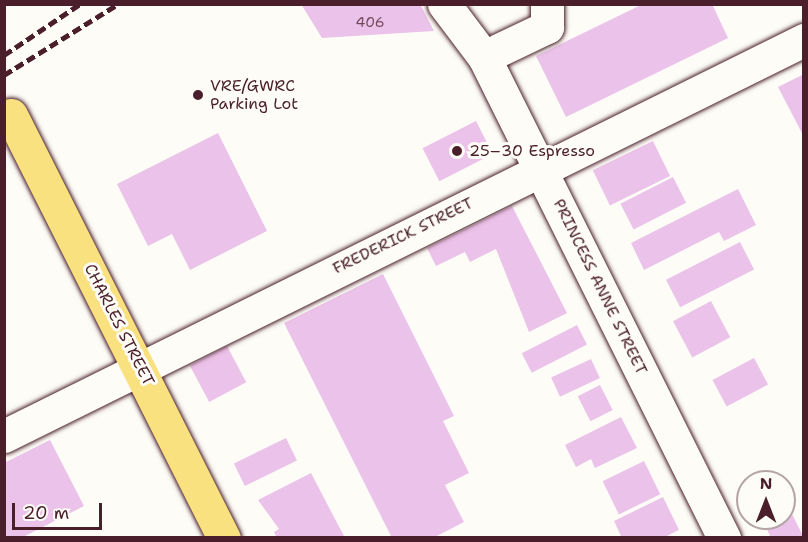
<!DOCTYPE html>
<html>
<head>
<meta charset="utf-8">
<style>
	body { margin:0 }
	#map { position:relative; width:808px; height:542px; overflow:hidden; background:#fdfcf7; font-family:"Shantell Sans",sans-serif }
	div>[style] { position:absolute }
	.building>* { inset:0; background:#ebc2e9; transform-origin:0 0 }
	.roads { filter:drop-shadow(0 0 2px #4a1f2b) drop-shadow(0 0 2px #4a1f2b) }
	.minor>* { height:33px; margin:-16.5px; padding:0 16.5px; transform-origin:16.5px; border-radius:16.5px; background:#fdfcf7 }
	.major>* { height:33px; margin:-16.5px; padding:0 16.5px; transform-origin:16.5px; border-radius:16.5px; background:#fae180 }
	.rail>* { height:4.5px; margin-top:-2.25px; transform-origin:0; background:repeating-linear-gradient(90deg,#4a1f2b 0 9px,transparent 0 13.5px) }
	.dots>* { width:16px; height:16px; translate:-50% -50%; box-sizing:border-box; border:3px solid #fdfcf7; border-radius:50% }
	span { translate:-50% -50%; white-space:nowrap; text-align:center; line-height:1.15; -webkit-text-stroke:6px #fdfcf7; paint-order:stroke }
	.number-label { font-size:14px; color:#72485a }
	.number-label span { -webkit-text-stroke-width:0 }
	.poi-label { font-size:16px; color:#4a1f2b }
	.left { translate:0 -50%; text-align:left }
	.street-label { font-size:16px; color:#4a1f2b }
	.frame { position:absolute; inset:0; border:6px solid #4a1f2b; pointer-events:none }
	.north { position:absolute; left:736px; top:470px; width:60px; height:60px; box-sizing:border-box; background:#fdfcf7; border:2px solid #b5a4a5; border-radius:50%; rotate:0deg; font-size:16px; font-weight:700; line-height:24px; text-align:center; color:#4a1f2b }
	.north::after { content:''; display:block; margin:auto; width:21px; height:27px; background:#4a1f2b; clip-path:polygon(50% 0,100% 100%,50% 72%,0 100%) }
	.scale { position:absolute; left:12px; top:503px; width:90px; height:27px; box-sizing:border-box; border:3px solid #4a1f2b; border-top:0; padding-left:8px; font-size:18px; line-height:21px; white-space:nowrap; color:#4a1f2b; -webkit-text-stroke:4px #fdfcf7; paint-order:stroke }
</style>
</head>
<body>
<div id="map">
	<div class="building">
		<i style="clip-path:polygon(301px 4px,420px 4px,434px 31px,322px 38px)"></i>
		<i style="clip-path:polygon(643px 4px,712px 4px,728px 38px,566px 117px,536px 56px)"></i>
		<i style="clip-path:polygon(804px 74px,804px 137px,778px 87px)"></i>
		<i style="left:476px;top:121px;width:37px;height:60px;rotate:63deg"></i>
		<i style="clip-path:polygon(218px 133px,267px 231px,190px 270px,172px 234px,148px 246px,117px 184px)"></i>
		<i style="left:653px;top:141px;width:39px;height:67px;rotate:64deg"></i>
		<i style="left:673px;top:177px;width:29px;height:59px;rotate:63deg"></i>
		<i style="clip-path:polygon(738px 189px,756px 225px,724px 241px,719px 232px,644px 270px,631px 243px)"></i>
		<i style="clip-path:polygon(512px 206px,567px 313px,529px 332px,496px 249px,470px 262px,465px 252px,436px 266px,427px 248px)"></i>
		<i style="left:740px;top:242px;width:31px;height:83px;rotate:63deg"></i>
		<i style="clip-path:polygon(383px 274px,454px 416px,443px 421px,469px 473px,445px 485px,464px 522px,433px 538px,392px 538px,284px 323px)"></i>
		<i style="left:711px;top:301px;width:41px;height:43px;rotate:62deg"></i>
		<i style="left:577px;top:325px;width:22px;height:62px;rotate:63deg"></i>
		<i style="left:227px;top:346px;width:41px;height:42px;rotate:62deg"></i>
		<i style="left:754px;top:358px;width:30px;height:47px;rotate:62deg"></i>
		<i style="left:591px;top:359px;width:21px;height:44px;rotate:65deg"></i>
		<i style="left:600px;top:385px;width:28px;height:25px;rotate:63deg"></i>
		<i style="clip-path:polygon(621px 417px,637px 448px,595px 468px,591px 459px,576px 467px,565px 445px)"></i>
		<i style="left:286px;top:438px;width:25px;height:58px;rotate:64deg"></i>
		<i style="clip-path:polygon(50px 440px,84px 506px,21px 538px,4px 538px,4px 463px)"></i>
		<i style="left:644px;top:461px;width:37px;height:46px;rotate:64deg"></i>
		<i style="clip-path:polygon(311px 473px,345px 538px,277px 538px,274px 532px,279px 529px,258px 500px)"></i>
		<i style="clip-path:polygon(663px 497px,679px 530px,663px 538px,622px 538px,614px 521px)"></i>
		<i style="clip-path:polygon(791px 512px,804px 538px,771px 538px,765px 525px)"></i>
	</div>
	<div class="roads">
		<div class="minor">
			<i style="left:444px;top:4px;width:66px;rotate:53deg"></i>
			<i style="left:484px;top:57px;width:538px;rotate:63.48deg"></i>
			<i style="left:484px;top:57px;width:70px;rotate:-25.5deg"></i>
			<i style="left:547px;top:27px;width:23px;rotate:-90deg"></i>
			<i style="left:4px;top:436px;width:893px;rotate:-26.34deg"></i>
		</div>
		<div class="major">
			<i style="left:11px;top:115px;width:474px;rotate:63.3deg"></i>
		</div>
	</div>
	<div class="rail">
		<i style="left:4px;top:55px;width:92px;rotate:-33.9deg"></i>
		<i style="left:4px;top:75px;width:134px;rotate:-31.9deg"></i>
	</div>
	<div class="dots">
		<i style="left:198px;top:95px;background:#4a1f2b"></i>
		<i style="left:457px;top:151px;background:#4a1f2b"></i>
	</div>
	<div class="number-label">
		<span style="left:370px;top:22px">406</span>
	</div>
	<div class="poi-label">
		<span class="left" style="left:210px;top:95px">VRE/GWRC<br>Parking Lot</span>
		<span class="left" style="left:469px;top:151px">25–30 Espresso</span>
	</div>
	<div class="street-label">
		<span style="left:403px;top:236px;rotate:-26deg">FREDERICK STREET</span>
		<span style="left:600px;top:287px;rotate:64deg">PRINCESS ANNE STREET</span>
		<span style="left:119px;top:325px;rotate:63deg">CHARLES STREET</span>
	</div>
	<div class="frame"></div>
	<div class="north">N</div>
	<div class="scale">20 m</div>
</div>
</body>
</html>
